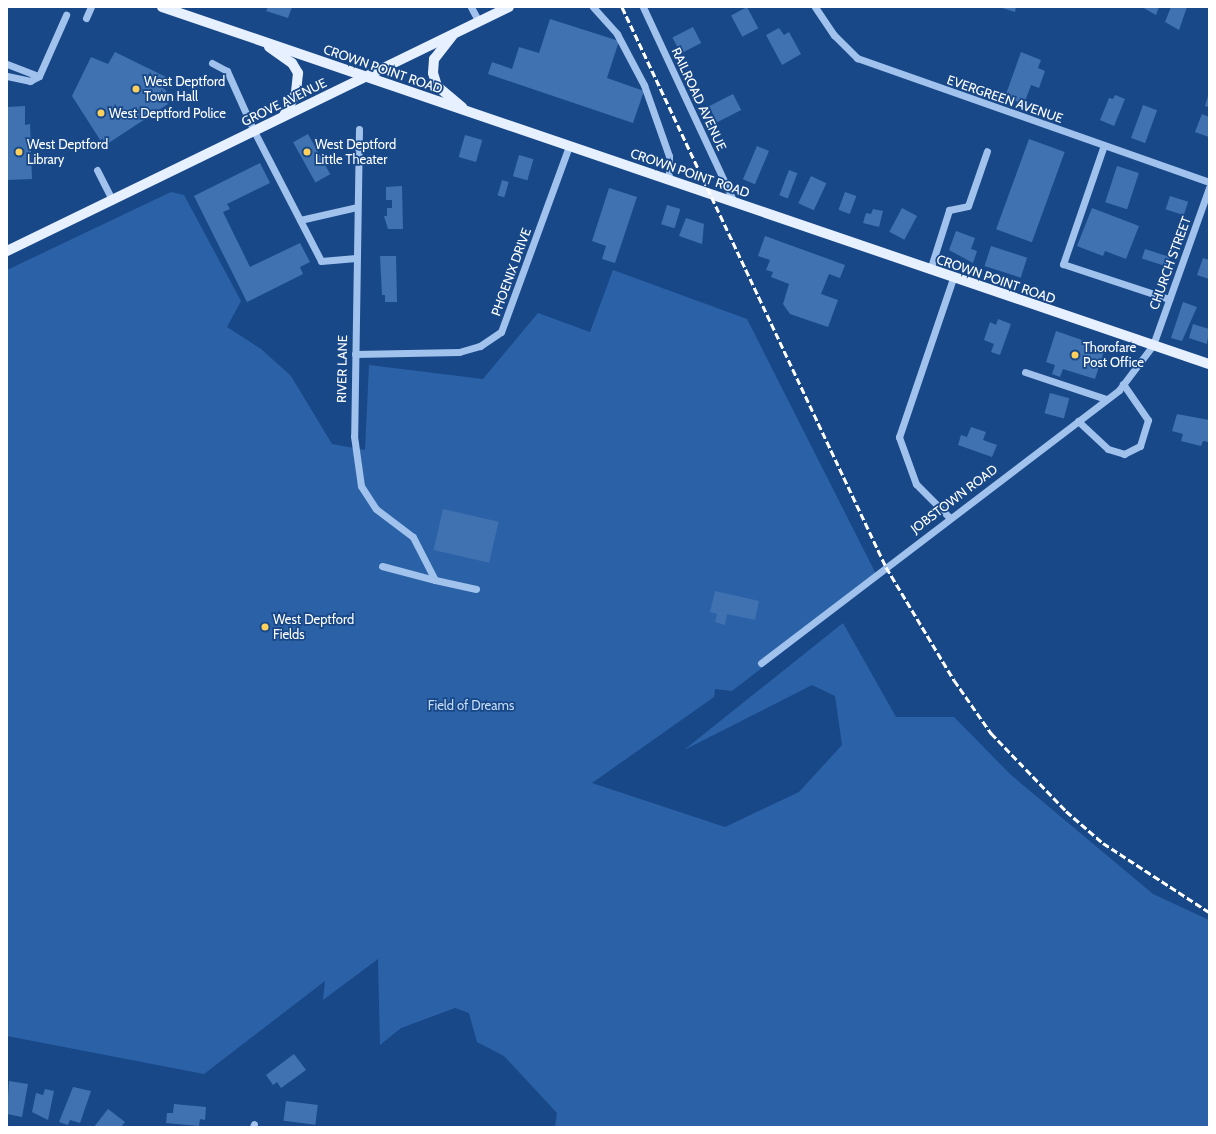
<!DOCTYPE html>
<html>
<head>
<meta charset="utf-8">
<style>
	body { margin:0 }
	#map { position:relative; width:1216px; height:1134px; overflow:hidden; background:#184888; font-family:Cabin,sans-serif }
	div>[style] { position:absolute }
	.green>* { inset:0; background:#2b62a7 }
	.building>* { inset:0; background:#4072b2; transform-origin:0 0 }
	.minor>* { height:7px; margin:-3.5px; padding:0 3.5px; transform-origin:3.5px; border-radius:3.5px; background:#a0c2ed }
	.major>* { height:10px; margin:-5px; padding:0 5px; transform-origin:5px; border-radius:5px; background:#e6f0ff }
	.rail>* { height:3px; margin-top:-1.5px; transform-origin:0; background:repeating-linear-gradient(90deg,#fff 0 7px,transparent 0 10px) }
	.dots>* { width:11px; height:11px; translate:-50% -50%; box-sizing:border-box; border:2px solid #184888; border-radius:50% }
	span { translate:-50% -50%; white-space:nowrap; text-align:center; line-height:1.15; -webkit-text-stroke:3.5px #184888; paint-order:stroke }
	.street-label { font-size:13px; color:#fff }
	.poi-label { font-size:13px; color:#fff }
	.left { translate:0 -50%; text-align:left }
	.park-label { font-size:13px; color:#c5ddfa }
	.frame { position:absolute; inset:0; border:8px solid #fff; pointer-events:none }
</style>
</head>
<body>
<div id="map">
	<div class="green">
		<i style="clip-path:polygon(171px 192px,184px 195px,241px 301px,227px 327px,261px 349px,291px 376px,332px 444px,365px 450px,369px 365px,483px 379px,538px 313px,590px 332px,613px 270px,747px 319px,878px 578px,732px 691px,715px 689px,714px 697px,592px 783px,725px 827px,799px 792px,842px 745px,835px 696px,812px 685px,684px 750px,843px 623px,896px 717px,954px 717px,1011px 775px,1153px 894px,1209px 920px,1209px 1127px,555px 1127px,557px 1113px,504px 1056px,477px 1042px,469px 1013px,455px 1008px,401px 1028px,380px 1045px,378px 959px,323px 1000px,325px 981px,204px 1074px,7px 1036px,7px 270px)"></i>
	</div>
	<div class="building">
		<i style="clip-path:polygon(268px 7px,292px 7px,288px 18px,266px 11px)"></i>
		<i style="left:747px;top:7px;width:24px;height:18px;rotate:62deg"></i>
		<i style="clip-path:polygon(999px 7px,1016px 7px,1015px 12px)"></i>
		<i style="clip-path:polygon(1142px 7px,1159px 7px,1156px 15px)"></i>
		<i style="clip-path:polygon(1171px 7px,1187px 7px,1179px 30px,1165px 22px)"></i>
		<i style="clip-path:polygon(550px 19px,619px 41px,607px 78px,644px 91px,633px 123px,488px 74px,492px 62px,512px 69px,519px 47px,539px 53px)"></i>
		<i style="left:693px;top:27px;width:18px;height:23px;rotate:63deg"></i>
		<i style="clip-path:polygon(779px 28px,784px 35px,789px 32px,801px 54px,782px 65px,766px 35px)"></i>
		<i style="clip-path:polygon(115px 52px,166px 77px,161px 87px,167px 91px,162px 95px,168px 104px,104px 146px,72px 96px,91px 57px,108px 64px)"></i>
		<i style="clip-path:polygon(1021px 52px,1041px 60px,1038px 68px,1045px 71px,1039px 88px,1031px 85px,1024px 104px,1005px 97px)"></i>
		<i style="left:733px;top:94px;width:18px;height:27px;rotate:63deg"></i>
		<i style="clip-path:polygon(1115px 95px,1125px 99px,1114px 126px,1100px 120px,1109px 98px,1113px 99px)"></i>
		<i style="clip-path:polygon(1208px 96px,1209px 97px,1209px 107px,1205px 106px)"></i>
		<i style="left:1143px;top:105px;width:15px;height:35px;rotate:20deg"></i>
		<i style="clip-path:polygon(25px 106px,25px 125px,30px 124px,32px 179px,7px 180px,7px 107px)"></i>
		<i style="clip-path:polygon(1202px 114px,1209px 117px,1209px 137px,1195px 132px)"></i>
		<i style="left:308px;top:134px;width:46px;height:17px;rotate:61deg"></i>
		<i style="left:465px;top:135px;width:18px;height:23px;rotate:16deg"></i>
		<i style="left:1029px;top:139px;width:38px;height:96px;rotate:20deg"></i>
		<i style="left:757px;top:146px;width:13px;height:36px;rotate:23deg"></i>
		<i style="left:519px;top:155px;width:15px;height:22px;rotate:16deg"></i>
		<i style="clip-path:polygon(260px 163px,270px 183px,227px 204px,230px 209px,223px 212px,250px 267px,300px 243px,310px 262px,300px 267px,303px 274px,247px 302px,194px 196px)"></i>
		<i style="left:1117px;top:166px;width:23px;height:38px;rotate:18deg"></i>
		<i style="left:789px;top:170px;width:9px;height:27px;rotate:21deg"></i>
		<i style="left:811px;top:176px;width:17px;height:30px;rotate:25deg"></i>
		<i style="left:502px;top:180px;width:7px;height:16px;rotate:16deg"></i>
		<i style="clip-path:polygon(402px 186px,403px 229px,388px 229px,384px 216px,387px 216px,387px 208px,392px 208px,392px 200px,386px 200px,386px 187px)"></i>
		<i style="clip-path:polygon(609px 188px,637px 197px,615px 263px,602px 259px,606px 246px,592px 241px)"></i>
		<i style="left:845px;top:192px;width:12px;height:19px;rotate:20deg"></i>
		<i style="left:1170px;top:196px;width:19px;height:14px;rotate:18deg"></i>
		<i style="left:667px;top:205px;width:14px;height:20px;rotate:17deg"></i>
		<i style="left:902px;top:208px;width:17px;height:27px;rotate:28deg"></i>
		<i style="clip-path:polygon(1092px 208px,1139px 226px,1126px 259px,1105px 251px,1103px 256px,1077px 246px)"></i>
		<i style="clip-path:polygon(873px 209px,883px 211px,879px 227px,863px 223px,866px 213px,871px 214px)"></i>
		<i style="clip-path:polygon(686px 218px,704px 224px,702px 244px,679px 236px)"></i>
		<i style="clip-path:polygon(956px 231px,975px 238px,971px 249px,977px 251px,973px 263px,949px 250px)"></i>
		<i style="clip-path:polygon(765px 236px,845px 265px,840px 278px,829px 274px,821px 294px,838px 300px,828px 327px,790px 314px,783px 304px,789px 284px,771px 277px,773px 272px,766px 270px,770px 260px,758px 256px)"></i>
		<i style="left:991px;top:246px;width:38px;height:21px;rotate:18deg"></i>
		<i style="left:1145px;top:249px;width:26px;height:10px;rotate:18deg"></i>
		<i style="clip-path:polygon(380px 256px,396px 256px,397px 302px,385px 302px,385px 295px,382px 295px)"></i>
		<i style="clip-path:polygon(1203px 258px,1209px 260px,1209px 279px,1197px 275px)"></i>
		<i style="clip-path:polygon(1183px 302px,1197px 307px,1182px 341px,1171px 338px)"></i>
		<i style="clip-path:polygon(998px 319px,1011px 324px,1000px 355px,991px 352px,994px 344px,984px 340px,990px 322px,996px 325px)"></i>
		<i style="clip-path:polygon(1193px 324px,1209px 329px,1207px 344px,1189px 338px)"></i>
		<i style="clip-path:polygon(1056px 331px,1105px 348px,1095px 379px,1063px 369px,1060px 377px,1052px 374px,1055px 365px,1046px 362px)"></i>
		<i style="left:1050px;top:393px;width:20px;height:21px;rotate:15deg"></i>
		<i style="clip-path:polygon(1177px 414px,1209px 420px,1209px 442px,1203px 441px,1201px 446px,1181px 441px,1183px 434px,1172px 431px)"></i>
		<i style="clip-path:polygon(971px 427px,986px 432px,983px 440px,997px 445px,992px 457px,958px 445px,961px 435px,967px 437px)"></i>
		<i style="left:443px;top:509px;width:57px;height:42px;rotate:13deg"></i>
		<i style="clip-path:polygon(715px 591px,759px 601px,755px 620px,727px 614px,725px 625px,715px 622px,717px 614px,710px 612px)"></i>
		<i style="clip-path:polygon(294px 1054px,306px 1070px,281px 1088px,277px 1082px,273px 1085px,266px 1075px)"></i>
		<i style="clip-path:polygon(9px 1081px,28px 1084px,22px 1117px,7px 1114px)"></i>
		<i style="clip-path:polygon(73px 1087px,91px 1091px,80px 1123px,70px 1120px,68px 1125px,59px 1122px)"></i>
		<i style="clip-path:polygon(45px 1089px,54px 1091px,48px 1120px,32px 1112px,36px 1093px,43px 1095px)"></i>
		<i style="left:286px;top:1101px;width:32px;height:20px;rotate:7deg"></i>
		<i style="clip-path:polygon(174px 1104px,206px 1107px,205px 1120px,200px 1119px,199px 1126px,166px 1123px,167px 1113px,173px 1113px)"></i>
		<i style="clip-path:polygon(108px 1109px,125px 1122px,121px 1127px,94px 1127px)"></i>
	</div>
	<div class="minor">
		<i style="left:471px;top:7px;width:17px;rotate:62deg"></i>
		<i style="left:593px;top:7px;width:36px;rotate:48deg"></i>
		<i style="left:617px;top:34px;width:58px;rotate:62.1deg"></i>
		<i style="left:644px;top:85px;width:75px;rotate:70.6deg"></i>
		<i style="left:669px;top:156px;width:24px;rotate:90deg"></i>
		<i style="left:643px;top:7px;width:215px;rotate:65deg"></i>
		<i style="left:815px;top:7px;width:34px;rotate:56deg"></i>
		<i style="left:834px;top:35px;width:33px;rotate:45deg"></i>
		<i style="left:857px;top:58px;width:373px;rotate:19.4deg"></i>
		<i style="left:86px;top:18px;width:12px;rotate:-66deg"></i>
		<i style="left:212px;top:63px;width:17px;rotate:28deg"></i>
		<i style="left:227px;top:71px;width:66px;rotate:65.8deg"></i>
		<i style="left:254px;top:131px;width:146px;rotate:62.7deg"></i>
		<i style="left:321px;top:261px;width:35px;rotate:-5deg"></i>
		<i style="left:7px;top:64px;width:34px;rotate:21deg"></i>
		<i style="left:39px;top:76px;width:67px;rotate:-66.1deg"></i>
		<i style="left:7px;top:76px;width:24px;rotate:12deg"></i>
		<i style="left:30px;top:81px;width:10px;rotate:-29deg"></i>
		<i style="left:359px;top:129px;width:307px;rotate:90.9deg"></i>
		<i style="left:354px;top:436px;width:50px;rotate:82deg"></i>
		<i style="left:361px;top:486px;width:27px;rotate:57deg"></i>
		<i style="left:376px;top:509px;width:46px;rotate:37.1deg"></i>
		<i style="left:413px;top:537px;width:48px;rotate:62.9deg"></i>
		<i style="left:435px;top:580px;width:42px;rotate:12.4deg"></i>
		<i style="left:1104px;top:145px;width:126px;rotate:109deg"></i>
		<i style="left:1063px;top:264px;width:112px;rotate:18.3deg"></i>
		<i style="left:97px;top:170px;width:34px;rotate:63deg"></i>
		<i style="left:300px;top:220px;width:58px;rotate:-12.8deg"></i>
		<i style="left:930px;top:270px;width:63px;rotate:-72.4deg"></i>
		<i style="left:949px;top:210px;width:19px;rotate:-12deg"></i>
		<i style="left:968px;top:206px;width:58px;rotate:-70.9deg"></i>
		<i style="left:355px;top:354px;width:104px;rotate:-1.1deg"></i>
		<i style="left:459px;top:352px;width:22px;rotate:-16deg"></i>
		<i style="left:480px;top:346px;width:25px;rotate:-34deg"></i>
		<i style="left:501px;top:332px;width:198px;rotate:-69.9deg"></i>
		<i style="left:1025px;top:372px;width:85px;rotate:18.4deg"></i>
		<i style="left:1078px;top:421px;width:41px;rotate:43deg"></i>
		<i style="left:1108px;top:449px;width:17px;rotate:17deg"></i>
		<i style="left:1124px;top:454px;width:18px;rotate:-27deg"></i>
		<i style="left:1140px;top:446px;width:27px;rotate:-73deg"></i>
		<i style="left:1148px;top:420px;width:44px;rotate:-124.8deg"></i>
		<i style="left:950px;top:518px;width:48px;rotate:-135deg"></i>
		<i style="left:916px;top:484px;width:50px;rotate:-109.9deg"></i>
		<i style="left:899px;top:437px;width:168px;rotate:-71.2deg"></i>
		<i style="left:382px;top:566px;width:55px;rotate:14.8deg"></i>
		<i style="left:761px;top:663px;width:450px;rotate:-37.3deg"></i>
		<i style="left:1119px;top:390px;width:56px;rotate:-52.9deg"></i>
		<i style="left:1153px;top:345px;width:167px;rotate:-70.4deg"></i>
		<i style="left:253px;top:1127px;width:3px;rotate:-72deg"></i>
	</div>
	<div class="major">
		<i style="left:162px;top:7px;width:1106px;rotate:18.83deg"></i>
		<i style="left:453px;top:35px;width:31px;rotate:128deg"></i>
		<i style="left:434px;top:59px;width:14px;rotate:94deg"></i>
		<i style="left:433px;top:73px;width:14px;rotate:73deg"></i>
		<i style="left:437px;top:86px;width:33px;rotate:40deg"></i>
		<i style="left:269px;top:47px;width:28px;rotate:35deg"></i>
		<i style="left:292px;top:63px;width:12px;rotate:59deg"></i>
		<i style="left:298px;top:73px;width:20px;rotate:96deg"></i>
		<i style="left:296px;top:93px;width:26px;rotate:118deg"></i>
		<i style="left:7px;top:251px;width:558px;rotate:-25.92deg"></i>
	</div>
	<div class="rail">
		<i style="left:622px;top:7px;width:619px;rotate:64.76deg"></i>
		<i style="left:886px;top:567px;width:132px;rotate:59deg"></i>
		<i style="left:954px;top:680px;width:65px;rotate:55.1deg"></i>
		<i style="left:991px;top:733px;width:108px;rotate:46.1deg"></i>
		<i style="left:1066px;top:811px;width:49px;rotate:40.9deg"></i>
		<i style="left:1103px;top:843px;width:126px;rotate:33.1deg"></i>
	</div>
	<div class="dots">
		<i style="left:136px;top:89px;background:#ffd15c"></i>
		<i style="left:101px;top:113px;background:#ffd15c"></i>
		<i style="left:19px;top:152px;background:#ffd15c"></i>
		<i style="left:307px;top:152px;background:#ffd15c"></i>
		<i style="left:1075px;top:355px;background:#ffd15c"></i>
		<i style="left:265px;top:627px;background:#ffd15c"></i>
	</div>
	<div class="street-label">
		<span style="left:383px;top:69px;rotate:19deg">CROWN POINT ROAD</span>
		<span style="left:699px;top:99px;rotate:65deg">RAILROAD AVENUE</span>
		<span style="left:1005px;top:99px;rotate:19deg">EVERGREEN AVENUE</span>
		<span style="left:284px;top:102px;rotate:-26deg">GROVE AVENUE</span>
		<span style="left:690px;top:173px;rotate:19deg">CROWN POINT ROAD</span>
		<span style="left:1170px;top:263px;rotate:-70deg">CHURCH STREET</span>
		<span style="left:511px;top:272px;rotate:-70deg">PHOENIX DRIVE</span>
		<span style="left:996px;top:279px;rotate:19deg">CROWN POINT ROAD</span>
		<span style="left:342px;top:369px;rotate:-89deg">RIVER LANE</span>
		<span style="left:954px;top:499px;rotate:-37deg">JOBSTOWN ROAD</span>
	</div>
	<div class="poi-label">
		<span class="left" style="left:144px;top:89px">West Deptford<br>Town Hall</span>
		<span class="left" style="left:109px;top:113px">West Deptford Police</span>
		<span class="left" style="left:27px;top:152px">West Deptford<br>Library</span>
		<span class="left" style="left:315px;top:152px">West Deptford<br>Little Theater</span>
		<span class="left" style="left:1083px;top:355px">Thorofare<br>Post Office</span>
		<span class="left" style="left:273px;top:627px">West Deptford<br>Fields</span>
	</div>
	<div class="park-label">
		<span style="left:471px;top:705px">Field of Dreams</span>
	</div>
	<div class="frame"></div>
</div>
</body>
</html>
